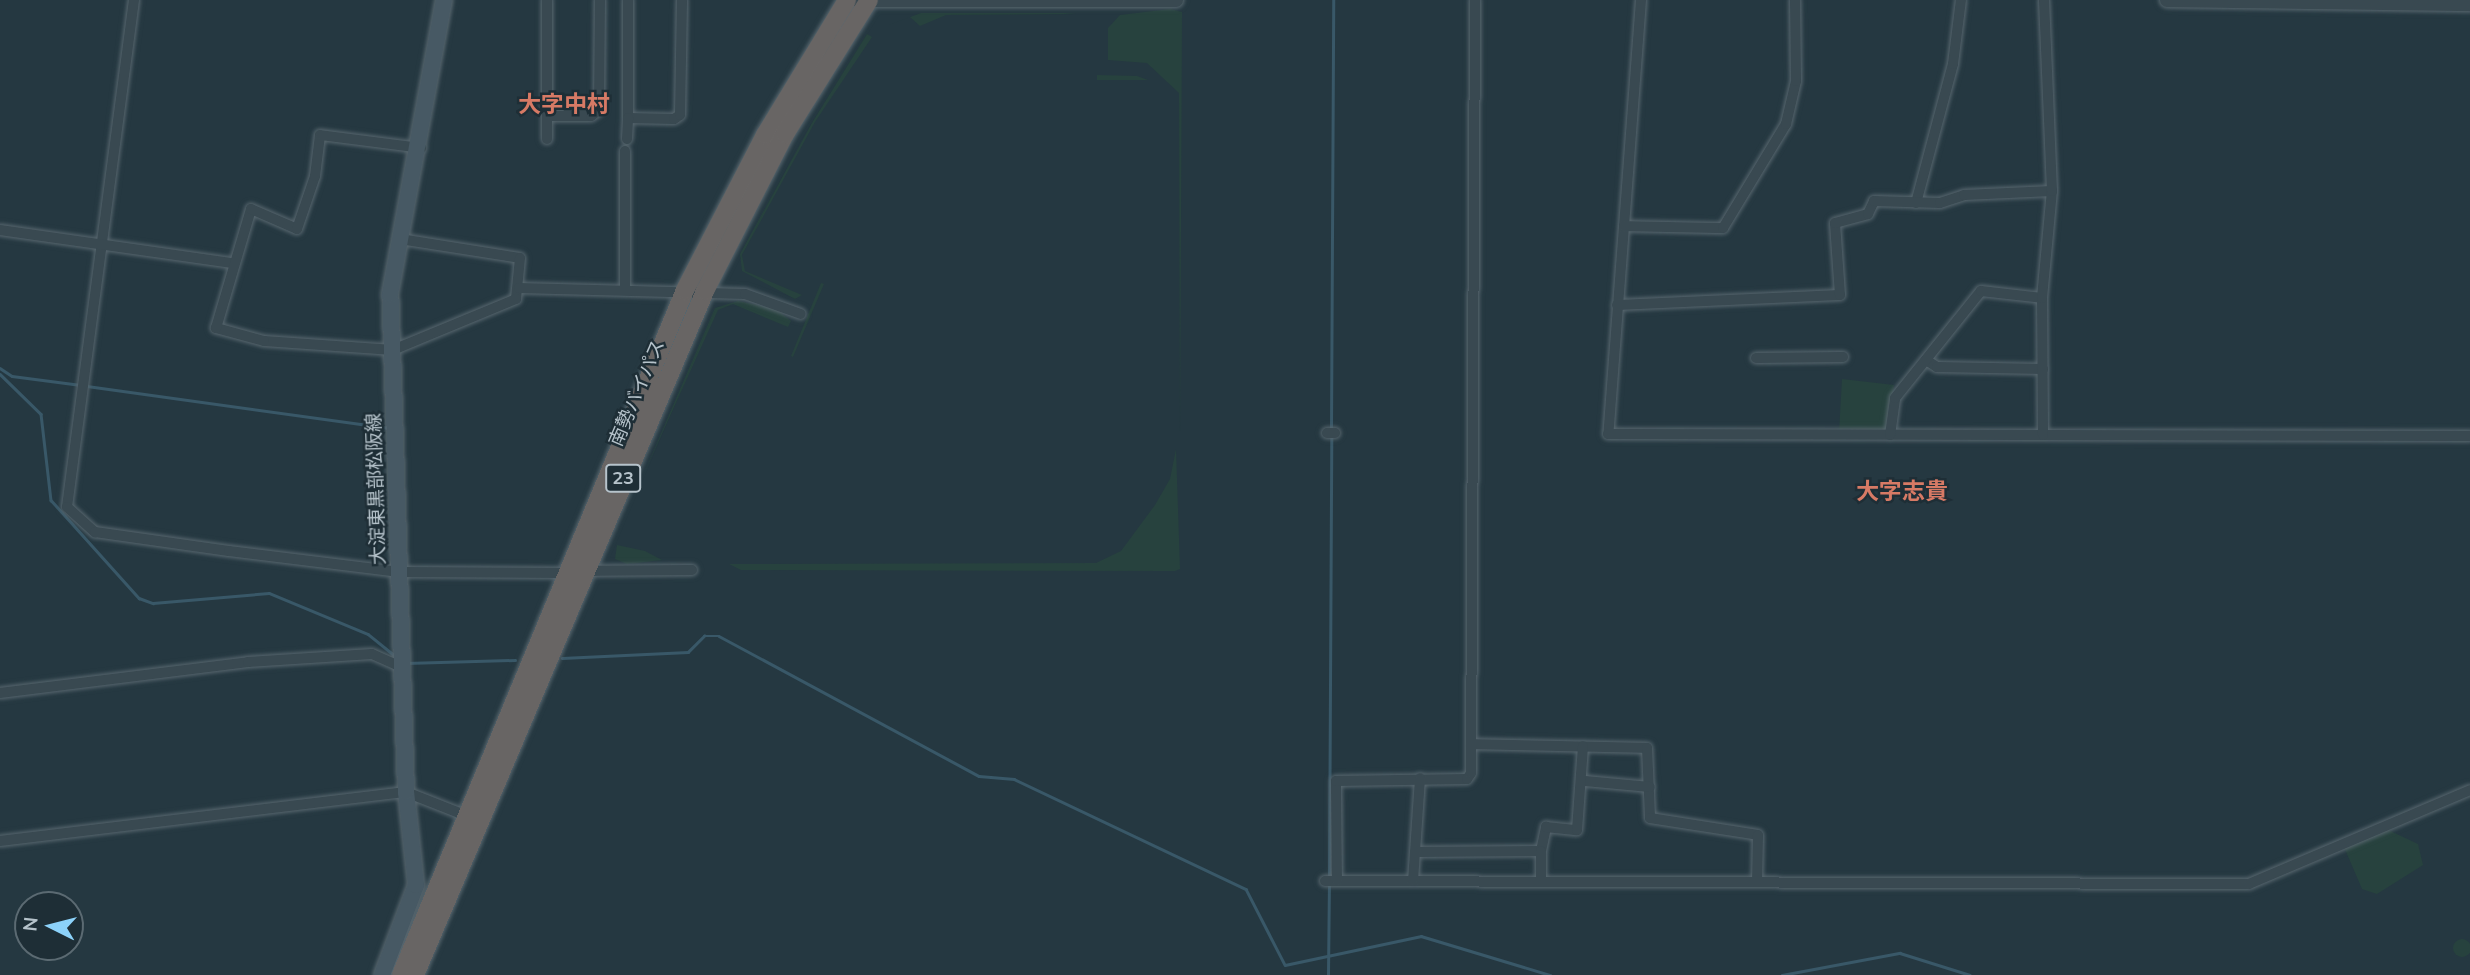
<!DOCTYPE html>
<html>
<head>
<meta charset="utf-8">
<style>
	body { margin:0 }
	#map { position:relative; width:2470px; height:975px; overflow:hidden; background:#253841; font-family:Mulish,"Noto Sans JP",sans-serif }
	div>[style] { position:absolute }
	.green>* { inset:0; background:#27423e }
	.round { border-radius:50% }
	.stream>* { height:2.5px; margin:-1.25px; padding:0 1.25px; transform-origin:1.25px; border-radius:1.25px; background:#395868 }
	.roads { filter:drop-shadow(0 0 2px #57666e) drop-shadow(0 0 2px #57666e) }
	.minor>* { height:10px; margin:-5px; padding:0 5px; transform-origin:5px; border-radius:5px; background:#394951 }
	.tertiary>* { height:14px; margin:-7px; padding:0 7px; transform-origin:7px; border-radius:7px; background:#394951 }
	.secondary>* { height:16px; margin:-8px; padding:0 8px; transform-origin:8px; border-radius:8px; background:#475964 }
	.trunk>* { height:18px; margin:-9px; padding:0 9px; transform-origin:9px; border-radius:9px; background:#686564 }
	span { translate:-50% -50%; white-space:nowrap; text-align:center; line-height:1.15; -webkit-text-stroke:5px #1e2e36; paint-order:stroke }
	.shield-label span { padding:2px 5px; background:#1e2e36; border:2px solid; border-radius:5px; -webkit-text-stroke-width:0 }
	.shield-label { font-size:18px; color:#b6c3cb; font-weight:700 }
	.street-label { font-size:19px; color:#b6c3cb }
	.quarter-label { font-size:23px; color:#d77a65; font-weight:700 }
	.north { position:absolute; left:14px; top:891px; width:70px; height:70px; box-sizing:border-box; background:#1e2e36; border:2px solid #5b6a72; border-radius:50%; rotate:276deg; font-size:19px; font-weight:700; line-height:28px; text-align:center; color:#b6c3cb }
	.north::after { content:''; display:block; margin:auto; width:24px; height:32px; background:#8cd2fa; clip-path:polygon(50% 0,100% 100%,50% 72%,0 100%) }
</style>
</head>
<body>
<div id="map">
	<div class="green">
		<i style="clip-path:polygon(1170px 9px,1182px 12px,1180px 440px,1179px 93px,1147px 63px,1108px 60px,1108px 28px,1120px 15px)"></i>
		<i style="clip-path:polygon(921px 13px,1064px 13px,1076px 14px,946px 15px,920px 26px,910px 17px,878px 29px)"></i>
		<i style="clip-path:polygon(867px 34px,872px 37px,815px 122px,742px 255px,745px 271px,802px 295px,795px 299px,742px 271px,740px 254px,813px 121px)"></i>
		<i style="clip-path:polygon(1097px 75px,1137px 76px,1148px 80px,1097px 80px)"></i>
		<i style="clip-path:polygon(821px 283px,824px 284px,793px 357px,791px 356px)"></i>
		<i style="clip-path:polygon(738px 301px,776px 309px,791px 321px,788px 327px,733px 304px,718px 310px,642px 478px,715px 308px)"></i>
		<i style="clip-path:polygon(1842px 379px,1894px 385px,1889px 433px,1839px 433px)"></i>
		<i style="clip-path:polygon(1176px 449px,1180px 569px,1175px 571px,741px 570px,729px 564px,1096px 563px,1121px 551px,1155px 505px,1170px 479px)"></i>
		<i style="clip-path:polygon(617px 545px,645px 551px,662px 560px,627px 564px,615px 559px)"></i>
		<i style="clip-path:polygon(2382px 827px,2418px 844px,2423px 865px,2377px 894px,2362px 889px,2344px 847px)"></i>
		<i class="round" style="left:2453px;top:939px;width:18px;height:18px"></i>
	</div>
	<div class="stream">
		<i style="left:0;top:368px;width:14px;rotate:34deg"></i>
		<i style="left:12px;top:376px;width:69px;rotate:7.5deg"></i>
		<i style="left:0;top:374px;width:57px;rotate:44.3deg"></i>
		<i style="left:41px;top:414px;width:87px;rotate:83.4deg"></i>
		<i style="left:51px;top:500px;width:132px;rotate:48.1deg"></i>
		<i style="left:139px;top:598px;width:15px;rotate:20deg"></i>
		<i style="left:153px;top:603px;width:116px;rotate:-4.9deg"></i>
		<i style="left:269px;top:593px;width:107px;rotate:22.5deg"></i>
		<i style="left:368px;top:634px;width:35px;rotate:39deg"></i>
		<i style="left:87px;top:386px;width:305px;rotate:7.9deg"></i>
		<i style="left:1331px;top:429px;width:429px;rotate:-89.7deg"></i>
		<i style="left:562px;top:658px;width:126px;rotate:-2.7deg"></i>
		<i style="left:688px;top:652px;width:23px;rotate:-45deg"></i>
		<i style="left:704px;top:636px;width:15px"></i>
		<i style="left:719px;top:636px;width:295px;rotate:28.3deg"></i>
		<i style="left:979px;top:776px;width:35px;rotate:5deg"></i>
		<i style="left:1014px;top:779px;width:257px;rotate:25.4deg"></i>
		<i style="left:1246px;top:889px;width:85px;rotate:62.8deg"></i>
		<i style="left:1285px;top:965px;width:139px;rotate:-12deg"></i>
		<i style="left:1421px;top:936px;width:135px;rotate:16.8deg"></i>
		<i style="left:406px;top:663px;width:109px;rotate:-1.6deg"></i>
		<i style="left:1329px;top:877px;width:441px;rotate:-89.7deg"></i>
		<i style="left:1328px;top:975px;width:91px;rotate:-89.4deg"></i>
		<i style="left:1782px;top:975px;width:120px;rotate:-10.6deg"></i>
		<i style="left:1900px;top:953px;width:73px;rotate:17.4deg"></i>
	</div>
	<div class="roads">
		<div class="minor">
			<i style="left:134px;top:0;width:511px;rotate:97.53deg"></i>
			<i style="left:67px;top:507px;width:38px;rotate:42deg"></i>
			<i style="left:95px;top:532px;width:135px;rotate:8.1deg"></i>
			<i style="left:229px;top:551px;width:172px;rotate:7deg"></i>
			<i style="left:400px;top:572px;width:168px;rotate:0.3deg"></i>
			<i style="left:547px;top:0;width:116px;rotate:90deg"></i>
			<i style="left:547px;top:116px;width:44px"></i>
			<i style="left:591px;top:116px;width:10px;rotate:-37deg"></i>
			<i style="left:599px;top:110px;width:110px;rotate:-89.5deg"></i>
			<i style="left:628px;top:0;width:118px;rotate:90deg"></i>
			<i style="left:628px;top:118px;width:46px;rotate:1.2deg"></i>
			<i style="left:674px;top:119px;width:7px;rotate:-34deg"></i>
			<i style="left:680px;top:115px;width:115px;rotate:-89deg"></i>
			<i style="left:1641px;top:0;width:435px;rotate:94.3deg"></i>
			<i style="left:1608px;top:434px;width:862px;rotate:0.13deg"></i>
			<i style="left:547px;top:116px;width:23px;rotate:90deg"></i>
			<i style="left:627px;top:139px;width:21px;rotate:-87deg"></i>
			<i style="left:1916px;top:203px;width:144px;rotate:-75.1deg"></i>
			<i style="left:1953px;top:64px;width:64px;rotate:-82.9deg"></i>
			<i style="left:1624px;top:226px;width:99px;rotate:1.2deg"></i>
			<i style="left:1723px;top:228px;width:122px;rotate:-58.8deg"></i>
			<i style="left:1786px;top:124px;width:44px;rotate:-76.9deg"></i>
			<i style="left:1796px;top:81px;width:81px;rotate:-90.7deg"></i>
			<i style="left:0;top:230px;width:233px;rotate:8.1deg"></i>
			<i style="left:400px;top:239px;width:121px;rotate:9deg"></i>
			<i style="left:520px;top:258px;width:41px;rotate:95.6deg"></i>
			<i style="left:516px;top:299px;width:133px;rotate:157.5deg"></i>
			<i style="left:393px;top:350px;width:129px;rotate:-176deg"></i>
			<i style="left:264px;top:341px;width:50px;rotate:-164.8deg"></i>
			<i style="left:216px;top:328px;width:124px;rotate:-73.6deg"></i>
			<i style="left:251px;top:209px;width:50px;rotate:23.5deg"></i>
			<i style="left:297px;top:229px;width:56px;rotate:-71.2deg"></i>
			<i style="left:315px;top:176px;width:41px;rotate:-83deg"></i>
			<i style="left:320px;top:135px;width:102px;rotate:7.3deg"></i>
			<i style="left:519px;top:288px;width:226px;rotate:1.5deg"></i>
			<i style="left:745px;top:294px;width:59px;rotate:19.7deg"></i>
			<i style="left:625px;top:288px;width:137px;rotate:-90deg"></i>
			<i style="left:1617px;top:305px;width:223px;rotate:-2.6deg"></i>
			<i style="left:1840px;top:295px;width:72px;rotate:-94deg"></i>
			<i style="left:1835px;top:223px;width:34px;rotate:-15deg"></i>
			<i style="left:1868px;top:214px;width:14px;rotate:-65deg"></i>
			<i style="left:1874px;top:201px;width:66px;rotate:1.7deg"></i>
			<i style="left:1940px;top:203px;width:25px;rotate:-18deg"></i>
			<i style="left:1964px;top:195px;width:88px;rotate:-2.6deg"></i>
			<i style="left:1756px;top:358px;width:87px;rotate:-0.7deg"></i>
			<i style="left:1926px;top:360px;width:13px;rotate:32deg"></i>
			<i style="left:1937px;top:367px;width:106px;rotate:1.1deg"></i>
			<i style="left:1327px;top:433px;width:8px"></i>
			<i style="left:1890px;top:435px;width:37px;rotate:-82deg"></i>
			<i style="left:1895px;top:398px;width:137px;rotate:-51.2deg"></i>
			<i style="left:1981px;top:291px;width:61px;rotate:6.5deg"></i>
			<i style="left:2043px;top:435px;width:137px;rotate:-90.4deg"></i>
			<i style="left:2042px;top:298px;width:107px;rotate:-84.7deg"></i>
			<i style="left:2052px;top:191px;width:191px;rotate:-92.4deg"></i>
			<i style="left:584px;top:571px;width:108px;rotate:-0.5deg"></i>
			<i style="left:0;top:693px;width:250px;rotate:-7.1deg"></i>
			<i style="left:248px;top:662px;width:124px;rotate:-3.7deg"></i>
			<i style="left:372px;top:654px;width:32px;rotate:24deg"></i>
			<i style="left:1471px;top:744px;width:176px;rotate:1.3deg"></i>
			<i style="left:1647px;top:748px;width:70px;rotate:87.5deg"></i>
			<i style="left:1650px;top:818px;width:109px;rotate:8.9deg"></i>
			<i style="left:1758px;top:835px;width:47px;rotate:91.2deg"></i>
			<i style="left:1585px;top:781px;width:65px;rotate:5.3deg"></i>
			<i style="left:0;top:841px;width:409px;rotate:-6.9deg"></i>
			<i style="left:406px;top:792px;width:71px;rotate:21.5deg"></i>
			<i style="left:1541px;top:851px;width:25px;rotate:-78deg"></i>
			<i style="left:1546px;top:827px;width:31px;rotate:6deg"></i>
			<i style="left:1577px;top:830px;width:84px;rotate:-85.9deg"></i>
			<i style="left:1415px;top:852px;width:126px;rotate:-0.5deg"></i>
			<i style="left:1541px;top:851px;width:31px;rotate:90deg"></i>
			<i style="left:1325px;top:881px;width:924px;rotate:0.19deg"></i>
			<i style="left:2249px;top:884px;width:240px;rotate:-23deg"></i>
			<i style="left:1337px;top:881px;width:100px;rotate:-90.6deg"></i>
			<i style="left:1336px;top:781px;width:131px;rotate:-0.9deg"></i>
			<i style="left:1467px;top:779px;width:7px;rotate:-56deg"></i>
			<i style="left:1471px;top:773px;width:773px;rotate:-89.7deg"></i>
			<i style="left:1413px;top:881px;width:103px;rotate:-86.1deg"></i>
		</div>
		<div class="tertiary">
			<i style="left:858px;top:0;width:318px"></i>
			<i style="left:2167px;top:0;width:303px;rotate:0.8deg"></i>
		</div>
		<div class="secondary">
			<i style="left:382px;top:975px;width:96px;rotate:-69.3deg"></i>
			<i style="left:416px;top:885px;width:94px;rotate:-96.1deg"></i>
			<i style="left:406px;top:792px;width:498px;rotate:-91.8deg"></i>
			<i style="left:390px;top:294px;width:299px;rotate:-79.6deg"></i>
		</div>
		<div class="trunk">
			<i style="left:401px;top:975px;width:742px;rotate:-67.48deg"></i>
			<i style="left:685px;top:290px;width:174px;rotate:-62.7deg"></i>
			<i style="left:765px;top:135px;width:158px;rotate:-58.7deg"></i>
			<i style="left:415px;top:975px;width:743px;rotate:-67.02deg"></i>
			<i style="left:705px;top:291px;width:176px;rotate:-63deg"></i>
			<i style="left:785px;top:134px;width:158px;rotate:-57.9deg"></i>
		</div>
	</div>
	<div class="shield-label">
		<span style="left:623px;top:478px">23</span>
	</div>
	<div class="street-label">
		<span style="left:637px;top:393px;rotate:-67deg">南勢バイパス</span>
		<span style="left:376px;top:489px;rotate:-92deg">大淀東黒部松阪線</span>
	</div>
	<div class="quarter-label">
		<span style="left:564px;top:104px">大字中村</span>
		<span style="left:1902px;top:491px">大字志貴</span>
	</div>
	<div class="north">N</div>
</div>
</body>
</html>
